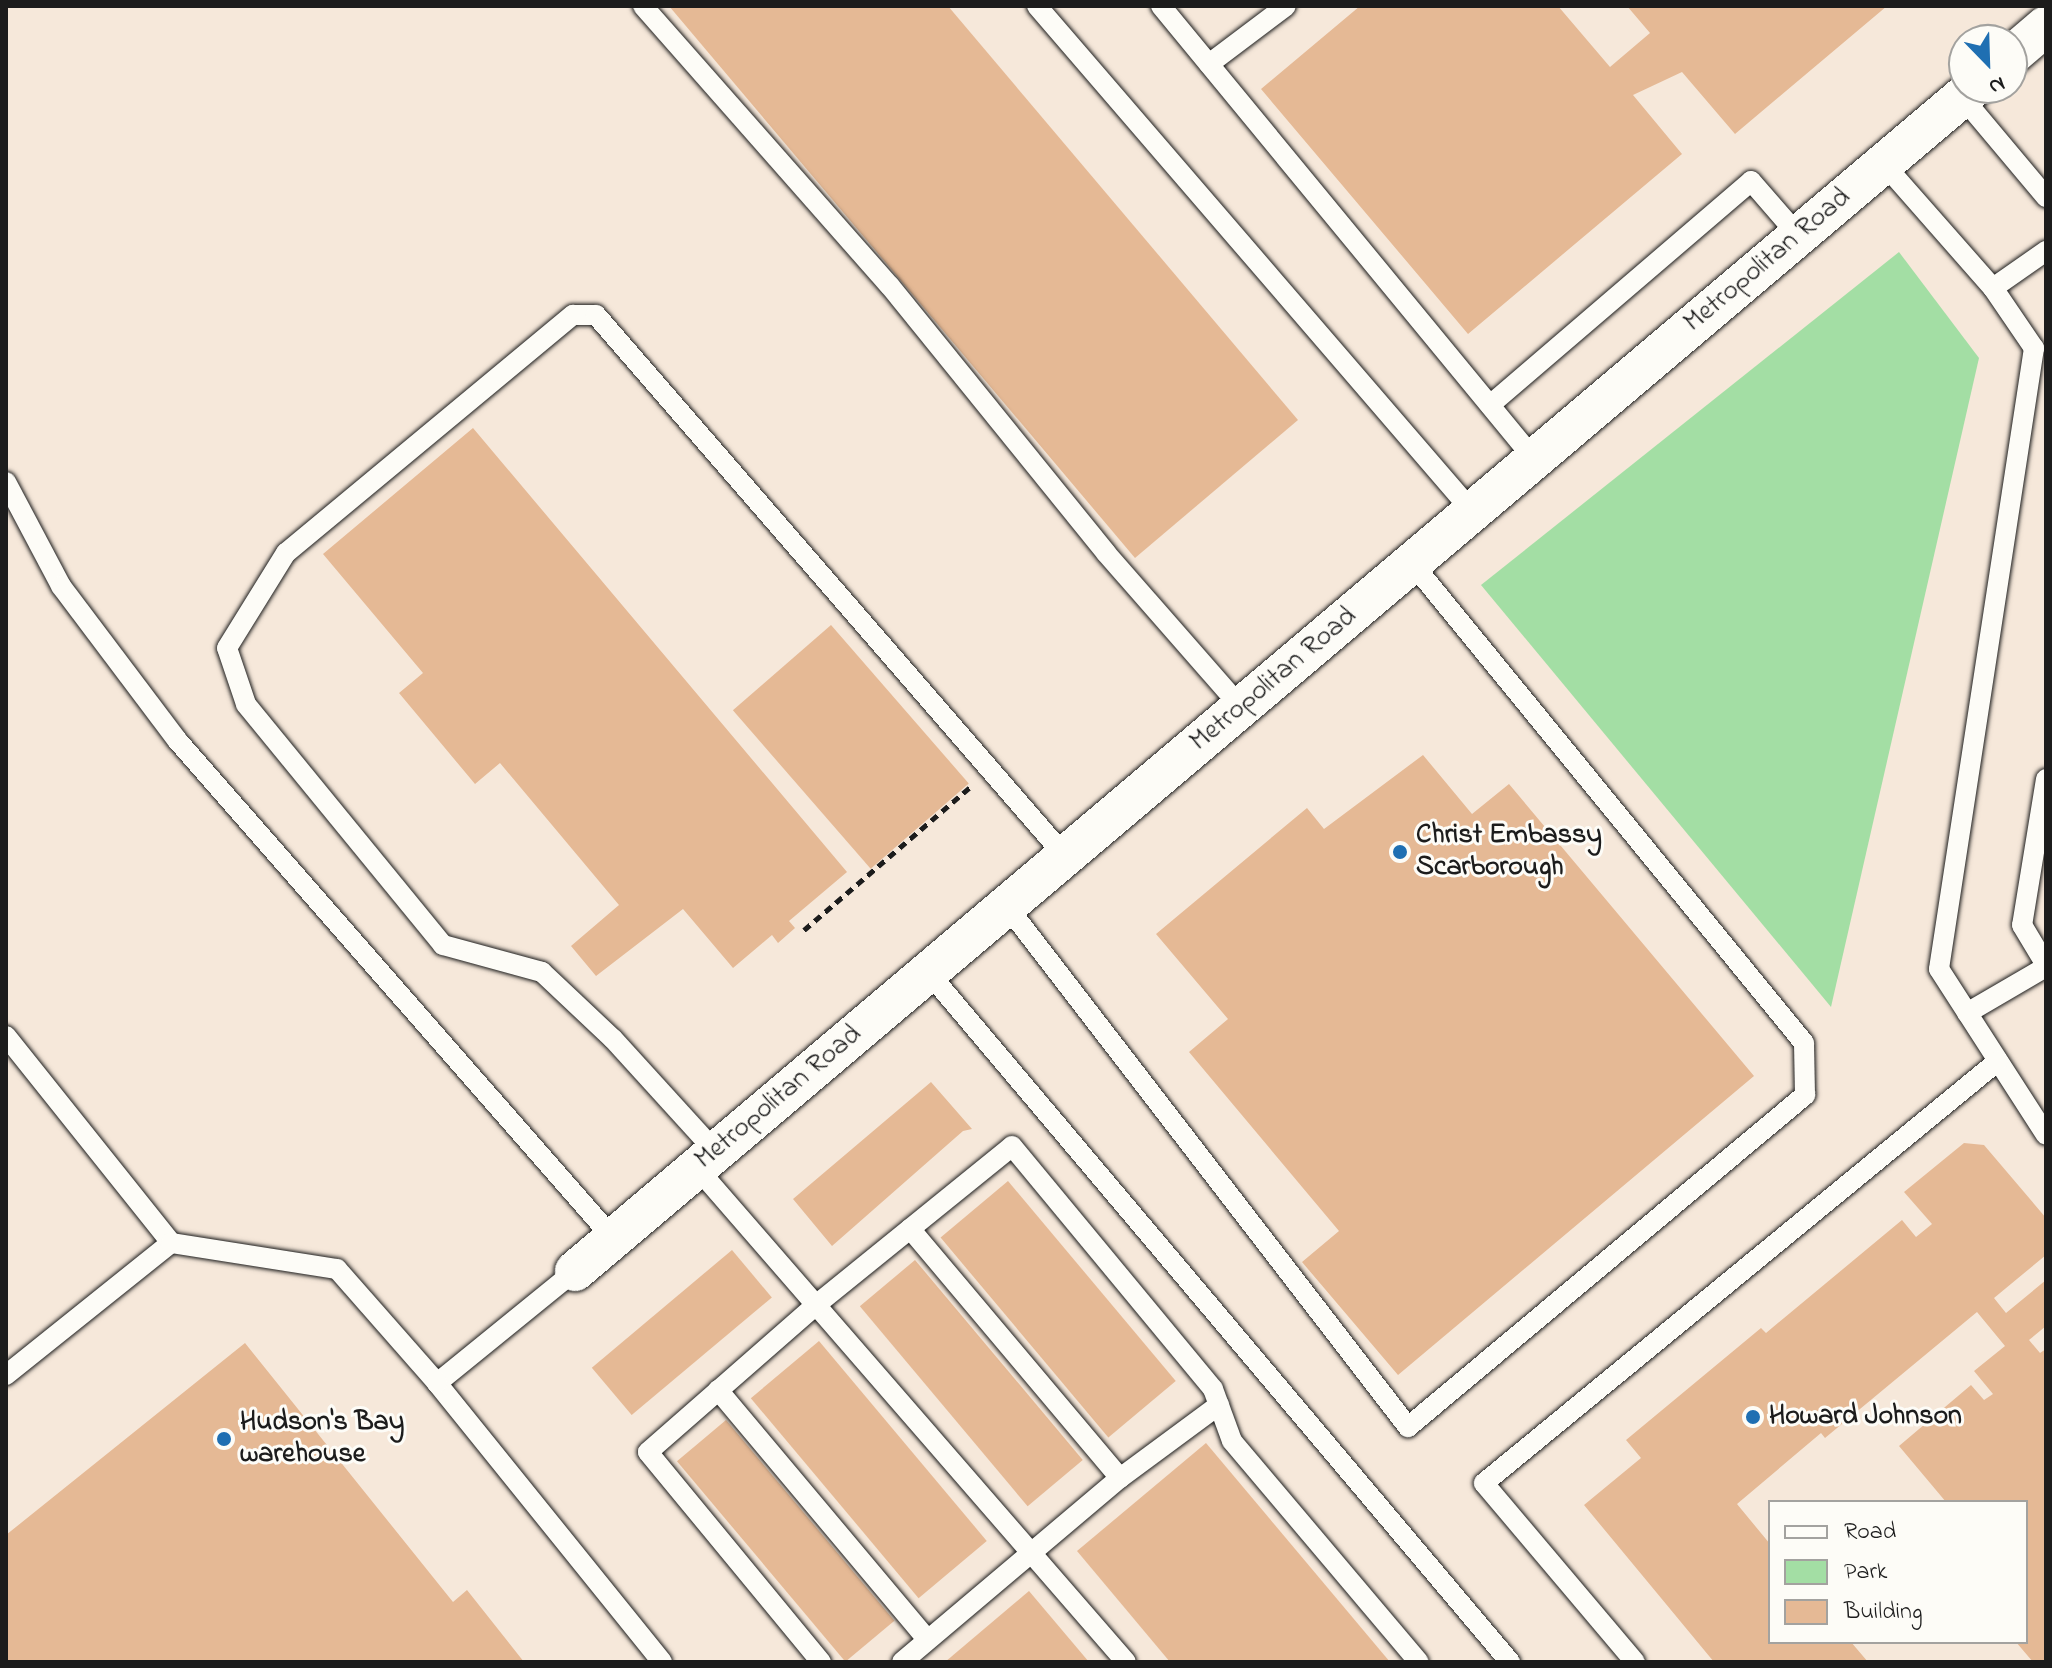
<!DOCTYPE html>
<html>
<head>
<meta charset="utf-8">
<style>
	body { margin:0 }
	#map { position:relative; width:2052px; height:1668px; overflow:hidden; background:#fdfcf7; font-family:"Indie Flower",sans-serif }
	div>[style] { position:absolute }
	.built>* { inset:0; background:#f6e8da }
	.green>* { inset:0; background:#a3dea4 }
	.building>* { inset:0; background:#e5b995; transform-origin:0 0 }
	.path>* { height:5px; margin-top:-2.5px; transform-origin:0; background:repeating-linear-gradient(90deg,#1c1c1c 0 8px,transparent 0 14px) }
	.roads { filter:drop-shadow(0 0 2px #1c1c1c) drop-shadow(0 0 2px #1c1c1c) }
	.service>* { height:20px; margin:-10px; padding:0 10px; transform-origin:10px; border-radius:10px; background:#fdfcf7 }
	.minor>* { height:40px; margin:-20px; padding:0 20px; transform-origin:20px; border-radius:20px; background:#fdfcf7 }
	.dots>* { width:22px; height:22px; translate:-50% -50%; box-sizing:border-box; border:4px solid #fdfcf7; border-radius:50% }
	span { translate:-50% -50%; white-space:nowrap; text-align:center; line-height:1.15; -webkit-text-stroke:6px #fdfcf7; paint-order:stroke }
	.street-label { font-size:28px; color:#1c1c1c }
	.poi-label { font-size:28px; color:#1c1c1c; font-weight:700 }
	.left { translate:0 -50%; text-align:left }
	.frame { position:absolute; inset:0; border:8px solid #1c1c1c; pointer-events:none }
	.legend { position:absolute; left:1768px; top:1500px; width:260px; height:144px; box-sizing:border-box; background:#fdfcf7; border:2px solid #a3a29f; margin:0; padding:10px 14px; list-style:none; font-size:24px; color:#1c1c1c }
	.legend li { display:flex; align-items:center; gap:16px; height:40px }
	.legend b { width:40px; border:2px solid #a3a29f }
	.north { position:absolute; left:1948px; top:24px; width:80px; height:80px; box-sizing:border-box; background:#fdfcf7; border:2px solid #a3a29f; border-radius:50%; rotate:157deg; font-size:22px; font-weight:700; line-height:32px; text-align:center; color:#1c1c1c }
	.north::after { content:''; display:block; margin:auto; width:28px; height:36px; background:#1f6fb2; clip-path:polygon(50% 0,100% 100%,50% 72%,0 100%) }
</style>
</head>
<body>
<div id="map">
	<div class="built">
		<i style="clip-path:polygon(evenodd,6px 6px,2046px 6px,2046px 1662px,6px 1662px,6px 6px,1964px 40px,2012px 40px,2012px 88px,1964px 88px,1964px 40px,6px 6px,1770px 1502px,2026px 1502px,2026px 1642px,1770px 1642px,1770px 1502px)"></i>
	</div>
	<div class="green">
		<i style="clip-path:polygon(1899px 252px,1979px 358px,1831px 1007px,1481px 585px)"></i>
	</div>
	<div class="building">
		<i style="clip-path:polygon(669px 6px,948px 6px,1298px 420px,1135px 558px)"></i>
		<i style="clip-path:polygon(1360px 6px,1558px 6px,1610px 67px,1650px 33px,1627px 6px,1887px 6px,1735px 134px,1682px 72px,1633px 95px,1682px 154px,1468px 334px,1261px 89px)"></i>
		<i style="clip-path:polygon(473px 428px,847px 872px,789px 921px,795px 928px,778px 943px,772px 935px,733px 968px,683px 909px,596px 976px,571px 946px,619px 905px,500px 763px,475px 784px,399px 693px,423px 673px,323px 554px)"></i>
		<i style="left:831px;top:625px;width:210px;height:130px;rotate:49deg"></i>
		<i style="clip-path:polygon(1423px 755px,1472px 814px,1509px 784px,1754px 1076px,1398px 1375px,1302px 1262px,1339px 1231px,1189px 1052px,1228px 1019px,1156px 934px,1307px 808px,1324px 829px)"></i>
		<i style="clip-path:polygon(931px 1082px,972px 1129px,963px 1131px,832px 1246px,793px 1199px)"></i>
		<i style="clip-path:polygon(1964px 1143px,1984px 1145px,2046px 1218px,2046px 1255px,1994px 1298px,2006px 1313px,2046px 1280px,2046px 1326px,2029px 1340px,2040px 1353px,2046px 1349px,2046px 1662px,2033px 1662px,2016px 1642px,2026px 1642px,2026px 1502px,1946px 1502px,1899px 1446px,1971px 1385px,1984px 1400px,1993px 1394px,1974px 1371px,2005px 1346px,1977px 1312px,1825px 1438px,1821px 1433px,1737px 1504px,1770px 1544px,1770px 1642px,1851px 1642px,1868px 1662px,1714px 1662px,1584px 1505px,1641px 1458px,1626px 1440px,1761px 1328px,1766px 1333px,1902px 1220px,1916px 1237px,1932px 1224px,1904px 1192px)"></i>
		<i style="left:1008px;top:1181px;width:261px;height:88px;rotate:50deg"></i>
		<i style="left:732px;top:1250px;width:62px;height:183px;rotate:50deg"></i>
		<i style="left:915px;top:1260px;width:261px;height:72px;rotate:50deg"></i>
		<i style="left:819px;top:1341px;width:261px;height:89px;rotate:50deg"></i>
		<i style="clip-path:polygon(245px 1343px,453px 1602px,467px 1590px,524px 1662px,6px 1662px,6px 1535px)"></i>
		<i style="left:726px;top:1420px;width:262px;height:64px;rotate:50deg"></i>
		<i style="clip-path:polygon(1206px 1443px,1390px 1662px,1170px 1662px,1077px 1551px)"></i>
		<i style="clip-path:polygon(1029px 1591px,1089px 1662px,945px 1662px)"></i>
	</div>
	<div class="path">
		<i style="left:804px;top:930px;width:219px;rotate:-40.7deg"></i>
	</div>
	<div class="roads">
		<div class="service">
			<i style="left:643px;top:6px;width:373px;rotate:48.6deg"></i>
			<i style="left:890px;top:286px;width:343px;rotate:51deg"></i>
			<i style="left:1106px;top:553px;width:205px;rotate:48.8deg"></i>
			<i style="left:1037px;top:6px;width:667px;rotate:49.26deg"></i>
			<i style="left:1161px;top:6px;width:587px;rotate:50.53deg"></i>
			<i style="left:1209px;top:64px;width:96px;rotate:-37deg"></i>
			<i style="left:1962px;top:97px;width:131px;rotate:50deg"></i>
			<i style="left:1883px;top:163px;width:167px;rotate:48.7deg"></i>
			<i style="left:1993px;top:288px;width:73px;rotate:55.7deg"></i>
			<i style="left:2034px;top:348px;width:628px;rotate:98.7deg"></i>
			<i style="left:1939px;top:969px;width:197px;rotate:57.2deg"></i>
			<i style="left:1993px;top:288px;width:65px;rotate:-34.9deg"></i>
			<i style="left:1490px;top:405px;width:344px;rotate:-40.6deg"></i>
			<i style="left:1751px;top:181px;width:72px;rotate:49deg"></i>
			<i style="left:6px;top:482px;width:118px;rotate:62.1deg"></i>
			<i style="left:61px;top:586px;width:193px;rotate:53deg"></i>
			<i style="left:177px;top:740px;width:662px;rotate:48.8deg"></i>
			<i style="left:2046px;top:779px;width:148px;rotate:99.3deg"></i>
			<i style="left:2022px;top:925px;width:47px;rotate:59deg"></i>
			<i style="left:1006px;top:905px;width:659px;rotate:52.4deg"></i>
			<i style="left:1408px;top:1427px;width:518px;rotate:-39.9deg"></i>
			<i style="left:1805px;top:1095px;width:52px;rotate:-91.1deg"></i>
			<i style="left:1804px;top:1043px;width:620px;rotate:-129.24deg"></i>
			<i style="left:928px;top:972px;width:903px;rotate:49.85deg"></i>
			<i style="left:1967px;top:1013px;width:91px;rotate:-30.2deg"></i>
			<i style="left:6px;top:1036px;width:265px;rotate:51.4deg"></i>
			<i style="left:716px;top:1152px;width:153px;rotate:-132.3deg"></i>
			<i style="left:613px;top:1039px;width:98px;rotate:-136.7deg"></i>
			<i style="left:542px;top:972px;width:103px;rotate:-164.7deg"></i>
			<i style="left:443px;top:945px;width:311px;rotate:-129.3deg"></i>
			<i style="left:246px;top:704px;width:59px;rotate:-108.7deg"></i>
			<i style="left:227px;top:648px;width:112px;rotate:-58.2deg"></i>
			<i style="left:286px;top:553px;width:373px;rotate:-39.7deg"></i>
			<i style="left:573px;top:315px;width:23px"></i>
			<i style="left:596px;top:315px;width:716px;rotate:49.08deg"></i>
			<i style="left:697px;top:1168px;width:654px;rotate:49.03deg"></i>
			<i style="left:575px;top:1271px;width:178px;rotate:140.9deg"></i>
			<i style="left:437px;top:1383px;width:358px;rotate:51.1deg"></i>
			<i style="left:6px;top:1375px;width:211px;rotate:-38.7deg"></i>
			<i style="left:171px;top:1243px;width:168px;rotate:8.9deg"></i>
			<i style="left:337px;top:1269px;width:152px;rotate:48.7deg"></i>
			<i style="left:718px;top:1390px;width:326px;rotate:50deg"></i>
			<i style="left:1120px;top:1478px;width:123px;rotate:-36.4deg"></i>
			<i style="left:821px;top:1662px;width:272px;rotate:-129.5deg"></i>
			<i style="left:648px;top:1452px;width:223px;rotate:-41.2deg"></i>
			<i style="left:816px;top:1305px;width:252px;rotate:-39deg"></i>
			<i style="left:1012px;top:1146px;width:315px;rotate:50.4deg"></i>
			<i style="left:1213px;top:1389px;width:55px;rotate:69.9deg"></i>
			<i style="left:1232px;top:1441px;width:289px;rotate:49.8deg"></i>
			<i style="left:902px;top:1662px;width:285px;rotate:-40.2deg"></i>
			<i style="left:1120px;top:1478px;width:326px;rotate:-130.1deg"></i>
			<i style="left:1635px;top:1662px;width:234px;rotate:-130.2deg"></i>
			<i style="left:1484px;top:1483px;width:665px;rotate:-39.39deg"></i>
		</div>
		<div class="minor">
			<i style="left:2012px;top:55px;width:45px;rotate:-40.5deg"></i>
			<i style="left:575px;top:1271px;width:1831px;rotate:-40.24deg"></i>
		</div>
	</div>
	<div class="dots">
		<i style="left:1400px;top:852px;background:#1f6fb2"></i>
		<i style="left:1753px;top:1417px;background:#1f6fb2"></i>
		<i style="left:224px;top:1439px;background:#1f6fb2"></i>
	</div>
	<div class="street-label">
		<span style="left:1768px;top:261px;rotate:-40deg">Metropolitan Road</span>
		<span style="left:1274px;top:680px;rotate:-40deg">Metropolitan Road</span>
		<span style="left:779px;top:1098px;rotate:-40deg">Metropolitan Road</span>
	</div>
	<div class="poi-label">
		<span class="left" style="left:1416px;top:852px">Christ Embassy<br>Scarborough</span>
		<span class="left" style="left:1769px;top:1417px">Howard Johnson</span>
		<span class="left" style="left:240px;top:1439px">Hudson's Bay<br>warehouse</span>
	</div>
	<div class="frame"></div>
	<ul class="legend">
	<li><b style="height:10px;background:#fdfcf7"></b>Road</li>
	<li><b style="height:22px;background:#a3dea4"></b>Park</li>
	<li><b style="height:22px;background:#e5b995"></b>Building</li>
	</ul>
	<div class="north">N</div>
</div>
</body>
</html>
